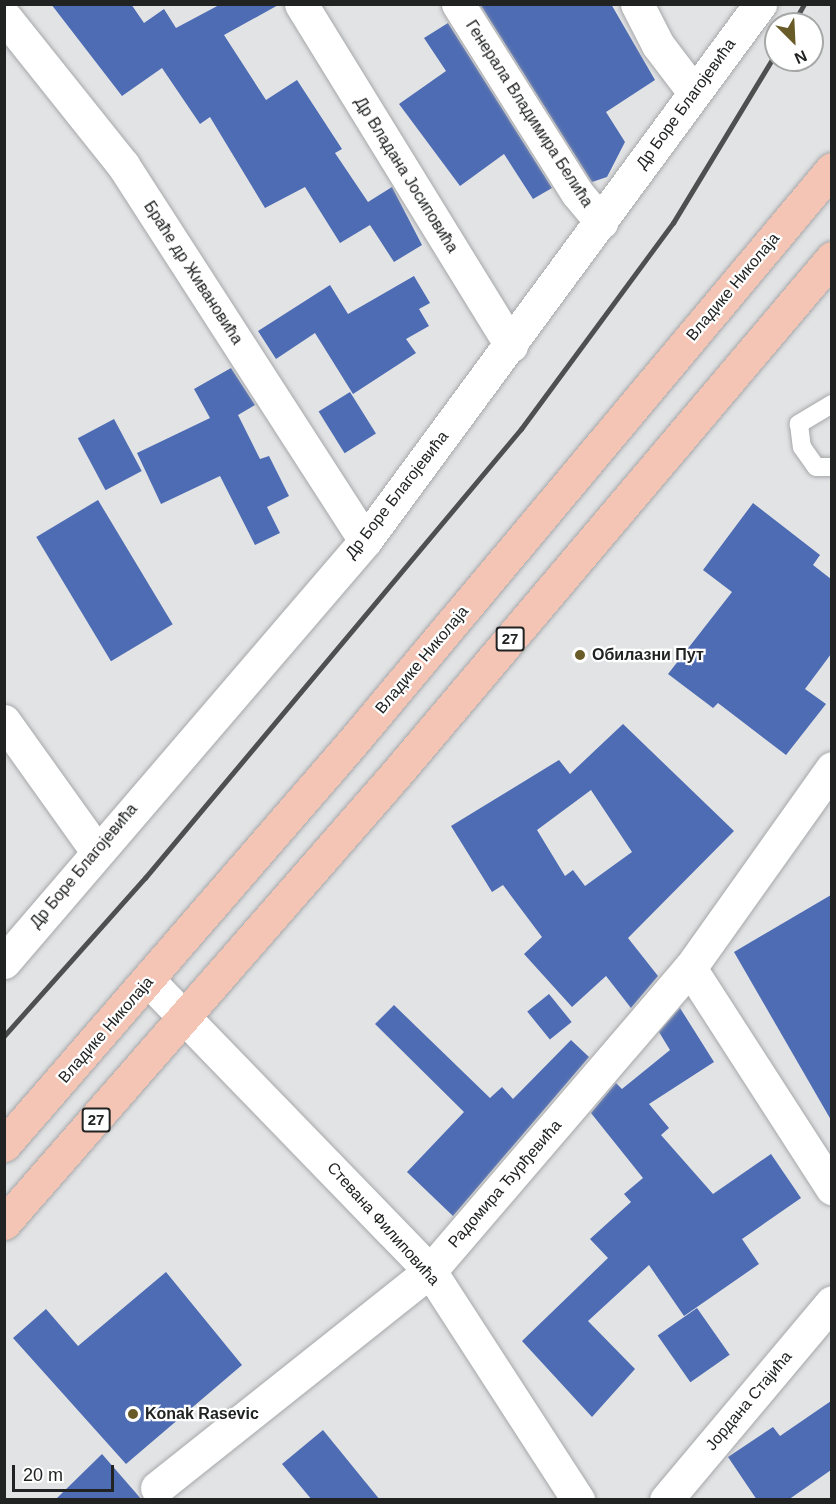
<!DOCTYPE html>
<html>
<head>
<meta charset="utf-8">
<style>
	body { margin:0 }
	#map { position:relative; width:836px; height:1504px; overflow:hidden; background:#e2e3e5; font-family:Arial,sans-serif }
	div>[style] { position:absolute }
	.building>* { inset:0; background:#4e6cb3; transform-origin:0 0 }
	.roads { filter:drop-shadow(0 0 2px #a6a7a9) drop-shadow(0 0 2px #a6a7a9) }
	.service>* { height:18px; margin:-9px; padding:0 9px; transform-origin:9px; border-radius:9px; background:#fff }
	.minor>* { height:33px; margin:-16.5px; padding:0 16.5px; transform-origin:16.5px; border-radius:16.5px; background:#fff }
	.tertiary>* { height:33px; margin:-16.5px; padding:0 16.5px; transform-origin:16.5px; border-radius:16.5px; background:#fff }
	.primary>* { height:33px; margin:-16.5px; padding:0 16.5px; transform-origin:16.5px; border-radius:16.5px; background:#f4c5b4 }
	.rail>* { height:4.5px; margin:-2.25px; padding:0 2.25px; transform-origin:2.25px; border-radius:2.25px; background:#4e4f4f }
	.dots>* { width:16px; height:16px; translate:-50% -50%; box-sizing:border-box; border:3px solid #fff; border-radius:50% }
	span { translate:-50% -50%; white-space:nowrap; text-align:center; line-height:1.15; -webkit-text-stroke:4.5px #fff; paint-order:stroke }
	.shield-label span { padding:2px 4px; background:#fff; border:2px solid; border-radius:4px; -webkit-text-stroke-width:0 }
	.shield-label { font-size:15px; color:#212222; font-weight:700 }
	.street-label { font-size:16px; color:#212222 }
	.poi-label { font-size:16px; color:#212222; font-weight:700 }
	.left { translate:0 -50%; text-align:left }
	.frame { position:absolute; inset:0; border:6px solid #212222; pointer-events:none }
	.north { position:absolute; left:764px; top:12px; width:60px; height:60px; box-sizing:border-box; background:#fff; border:2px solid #a6a7a7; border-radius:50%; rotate:156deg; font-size:16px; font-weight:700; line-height:24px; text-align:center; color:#212222 }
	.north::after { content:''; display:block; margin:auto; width:21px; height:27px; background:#695b28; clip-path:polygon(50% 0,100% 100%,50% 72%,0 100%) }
	.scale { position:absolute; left:12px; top:1465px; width:102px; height:27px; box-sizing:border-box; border:3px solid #212222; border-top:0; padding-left:8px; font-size:18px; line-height:21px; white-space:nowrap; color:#212222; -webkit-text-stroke:4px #fff; paint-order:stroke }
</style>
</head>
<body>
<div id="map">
	<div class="building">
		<i style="clip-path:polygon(51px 4px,131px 4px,144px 23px,164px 9px,176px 28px,221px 4px,280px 4px,224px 35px,266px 100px,297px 80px,342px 149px,335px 153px,368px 202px,392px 187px,422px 245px,394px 262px,370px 225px,340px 243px,305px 187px,265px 208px,210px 117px,200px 124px,162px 68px,122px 96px)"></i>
		<i style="clip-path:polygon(480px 4px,611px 4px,655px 80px,606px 112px,625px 142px,607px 177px,592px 182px)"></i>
		<i style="clip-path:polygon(448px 23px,552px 188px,533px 199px,504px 154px,460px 186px,399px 104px,446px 71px,424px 38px)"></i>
		<i style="clip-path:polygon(414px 276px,430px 303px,419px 309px,429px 326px,406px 339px,416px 353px,353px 394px,315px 333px,276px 359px,258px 331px,330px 285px,348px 314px)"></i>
		<i style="clip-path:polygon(231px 368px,255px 405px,238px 415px,260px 459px,269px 456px,289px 496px,267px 507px,280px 533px,255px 545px,220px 476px,161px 504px,137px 453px,210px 418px,194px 389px)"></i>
		<i style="left:350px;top:392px;width:49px;height:37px;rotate:58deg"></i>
		<i style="left:114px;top:419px;width:59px;height:41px;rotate:62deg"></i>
		<i style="left:98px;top:500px;width:145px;height:72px;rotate:59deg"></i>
		<i style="clip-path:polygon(753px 503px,820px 555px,813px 565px,831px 579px,831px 654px,805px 689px,826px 704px,786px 755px,718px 703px,713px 708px,668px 674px,732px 592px,703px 570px)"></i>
		<i style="clip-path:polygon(evenodd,623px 724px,734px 831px,628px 938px,658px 976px,631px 1008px,606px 976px,572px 1007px,524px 954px,542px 937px,503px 885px,492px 892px,451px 826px,559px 760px,570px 774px,623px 724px,591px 790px,632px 852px,585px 886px,573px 870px,565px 876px,537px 830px,591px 790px)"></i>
		<i style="clip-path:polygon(831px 895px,831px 1120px,734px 952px)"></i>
		<i style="left:549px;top:994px;width:36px;height:28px;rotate:51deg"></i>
		<i style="clip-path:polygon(394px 1005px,490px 1098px,502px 1087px,513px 1099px,571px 1040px,589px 1057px,453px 1216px,407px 1172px,464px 1112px,375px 1024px)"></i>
		<i style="clip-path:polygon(680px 1008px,714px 1062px,649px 1104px,669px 1128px,661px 1135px,713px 1194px,771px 1154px,801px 1198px,742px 1239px,759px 1264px,684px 1316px,649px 1265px,588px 1321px,635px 1369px,592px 1417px,522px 1341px,608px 1258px,590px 1239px,631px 1202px,624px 1194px,643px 1178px,591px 1113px,616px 1083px,622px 1089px,670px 1050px,659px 1032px)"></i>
		<i style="clip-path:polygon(166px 1272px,242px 1365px,126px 1464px,13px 1338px,46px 1309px,78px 1346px)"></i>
		<i style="left:697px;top:1308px;width:57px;height:48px;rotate:55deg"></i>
		<i style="clip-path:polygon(831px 1401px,831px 1470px,788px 1500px,757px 1500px,728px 1457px,773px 1427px,780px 1436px)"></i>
		<i style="clip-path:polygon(323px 1430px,380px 1500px,312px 1500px,282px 1464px)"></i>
		<i style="clip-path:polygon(102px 1454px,142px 1500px,55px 1500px)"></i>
	</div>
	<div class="roads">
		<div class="service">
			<i style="left:832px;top:404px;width:39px;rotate:149deg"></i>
			<i style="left:799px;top:424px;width:23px;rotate:83deg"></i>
			<i style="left:802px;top:447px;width:24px;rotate:55deg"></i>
			<i style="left:816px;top:467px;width:16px"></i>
		</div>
		<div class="minor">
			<i style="left:301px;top:4px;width:401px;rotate:58.4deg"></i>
			<i style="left:458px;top:4px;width:223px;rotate:57.8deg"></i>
			<i style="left:577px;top:193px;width:38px;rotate:50deg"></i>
			<i style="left:637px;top:4px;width:46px;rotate:62.9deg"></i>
			<i style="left:658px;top:45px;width:58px;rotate:52.7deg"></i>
			<i style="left:4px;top:16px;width:191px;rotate:51.4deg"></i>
			<i style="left:123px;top:165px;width:447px;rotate:57.2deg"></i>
			<i style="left:4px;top:721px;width:158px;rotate:54.5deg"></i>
			<i style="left:4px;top:962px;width:555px;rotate:-49.39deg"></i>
			<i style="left:365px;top:541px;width:667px;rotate:-53.66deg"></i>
			<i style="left:690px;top:968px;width:262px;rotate:57.2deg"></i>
			<i style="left:157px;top:1488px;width:349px;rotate:-38.5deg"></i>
			<i style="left:430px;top:1271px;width:399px;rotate:-49.4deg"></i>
			<i style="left:690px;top:968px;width:245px;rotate:-54.6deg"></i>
			<i style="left:666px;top:1500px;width:258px;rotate:-50deg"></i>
		</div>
		<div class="tertiary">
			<i style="left:149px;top:981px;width:404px;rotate:45.9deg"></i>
			<i style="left:430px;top:1271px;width:273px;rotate:57.1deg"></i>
		</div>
		<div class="primary">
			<i style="left:4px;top:1145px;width:532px;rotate:-49.12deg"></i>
			<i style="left:352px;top:743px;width:748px;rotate:-50.1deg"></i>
			<i style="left:4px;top:1223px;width:596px;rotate:-48.88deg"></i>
			<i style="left:396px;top:774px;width:676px;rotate:-49.8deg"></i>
		</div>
	</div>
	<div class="rail">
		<i style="left:793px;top:24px;width:23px;rotate:-61deg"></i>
		<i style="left:4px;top:1036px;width:212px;rotate:-48.3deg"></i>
		<i style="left:145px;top:878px;width:586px;rotate:-50.06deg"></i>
		<i style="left:521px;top:429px;width:256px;rotate:-53.6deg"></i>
		<i style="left:673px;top:223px;width:199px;rotate:-58.8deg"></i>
	</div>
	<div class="dots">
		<i style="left:580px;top:655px;background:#695b28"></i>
		<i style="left:133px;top:1414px;background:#695b28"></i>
	</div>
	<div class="shield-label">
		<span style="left:510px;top:639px">27</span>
		<span style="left:96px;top:1120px">27</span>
	</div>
	<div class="street-label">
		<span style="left:686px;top:104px;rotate:-54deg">Др Боре Благојевића</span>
		<span style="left:529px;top:114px;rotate:57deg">Генерала Владимира Белића</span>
		<span style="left:406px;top:175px;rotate:58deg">Др Владана Јосиповића</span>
		<span style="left:193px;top:273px;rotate:57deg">Браће др Живановића</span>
		<span style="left:733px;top:287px;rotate:-50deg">Владике Николаја</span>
		<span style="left:397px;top:495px;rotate:-52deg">Др Боре Благојевића</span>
		<span style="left:422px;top:660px;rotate:-50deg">Владике Николаја</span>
		<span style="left:84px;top:866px;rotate:-50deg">Др Боре Благојевића</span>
		<span style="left:106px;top:1030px;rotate:-49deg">Владике Николаја</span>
		<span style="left:505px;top:1184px;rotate:-49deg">Радомира Ђурђевића</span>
		<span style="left:383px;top:1224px;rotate:48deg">Стевана Филиповића</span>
		<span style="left:749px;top:1401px;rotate:-50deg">Јордана Стајића</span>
	</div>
	<div class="poi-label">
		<span class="left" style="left:592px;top:655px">Обилазни Пут</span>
		<span class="left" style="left:145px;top:1414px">Konak Rasevic</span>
	</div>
	<div class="frame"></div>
	<div class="north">N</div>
	<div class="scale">20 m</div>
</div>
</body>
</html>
